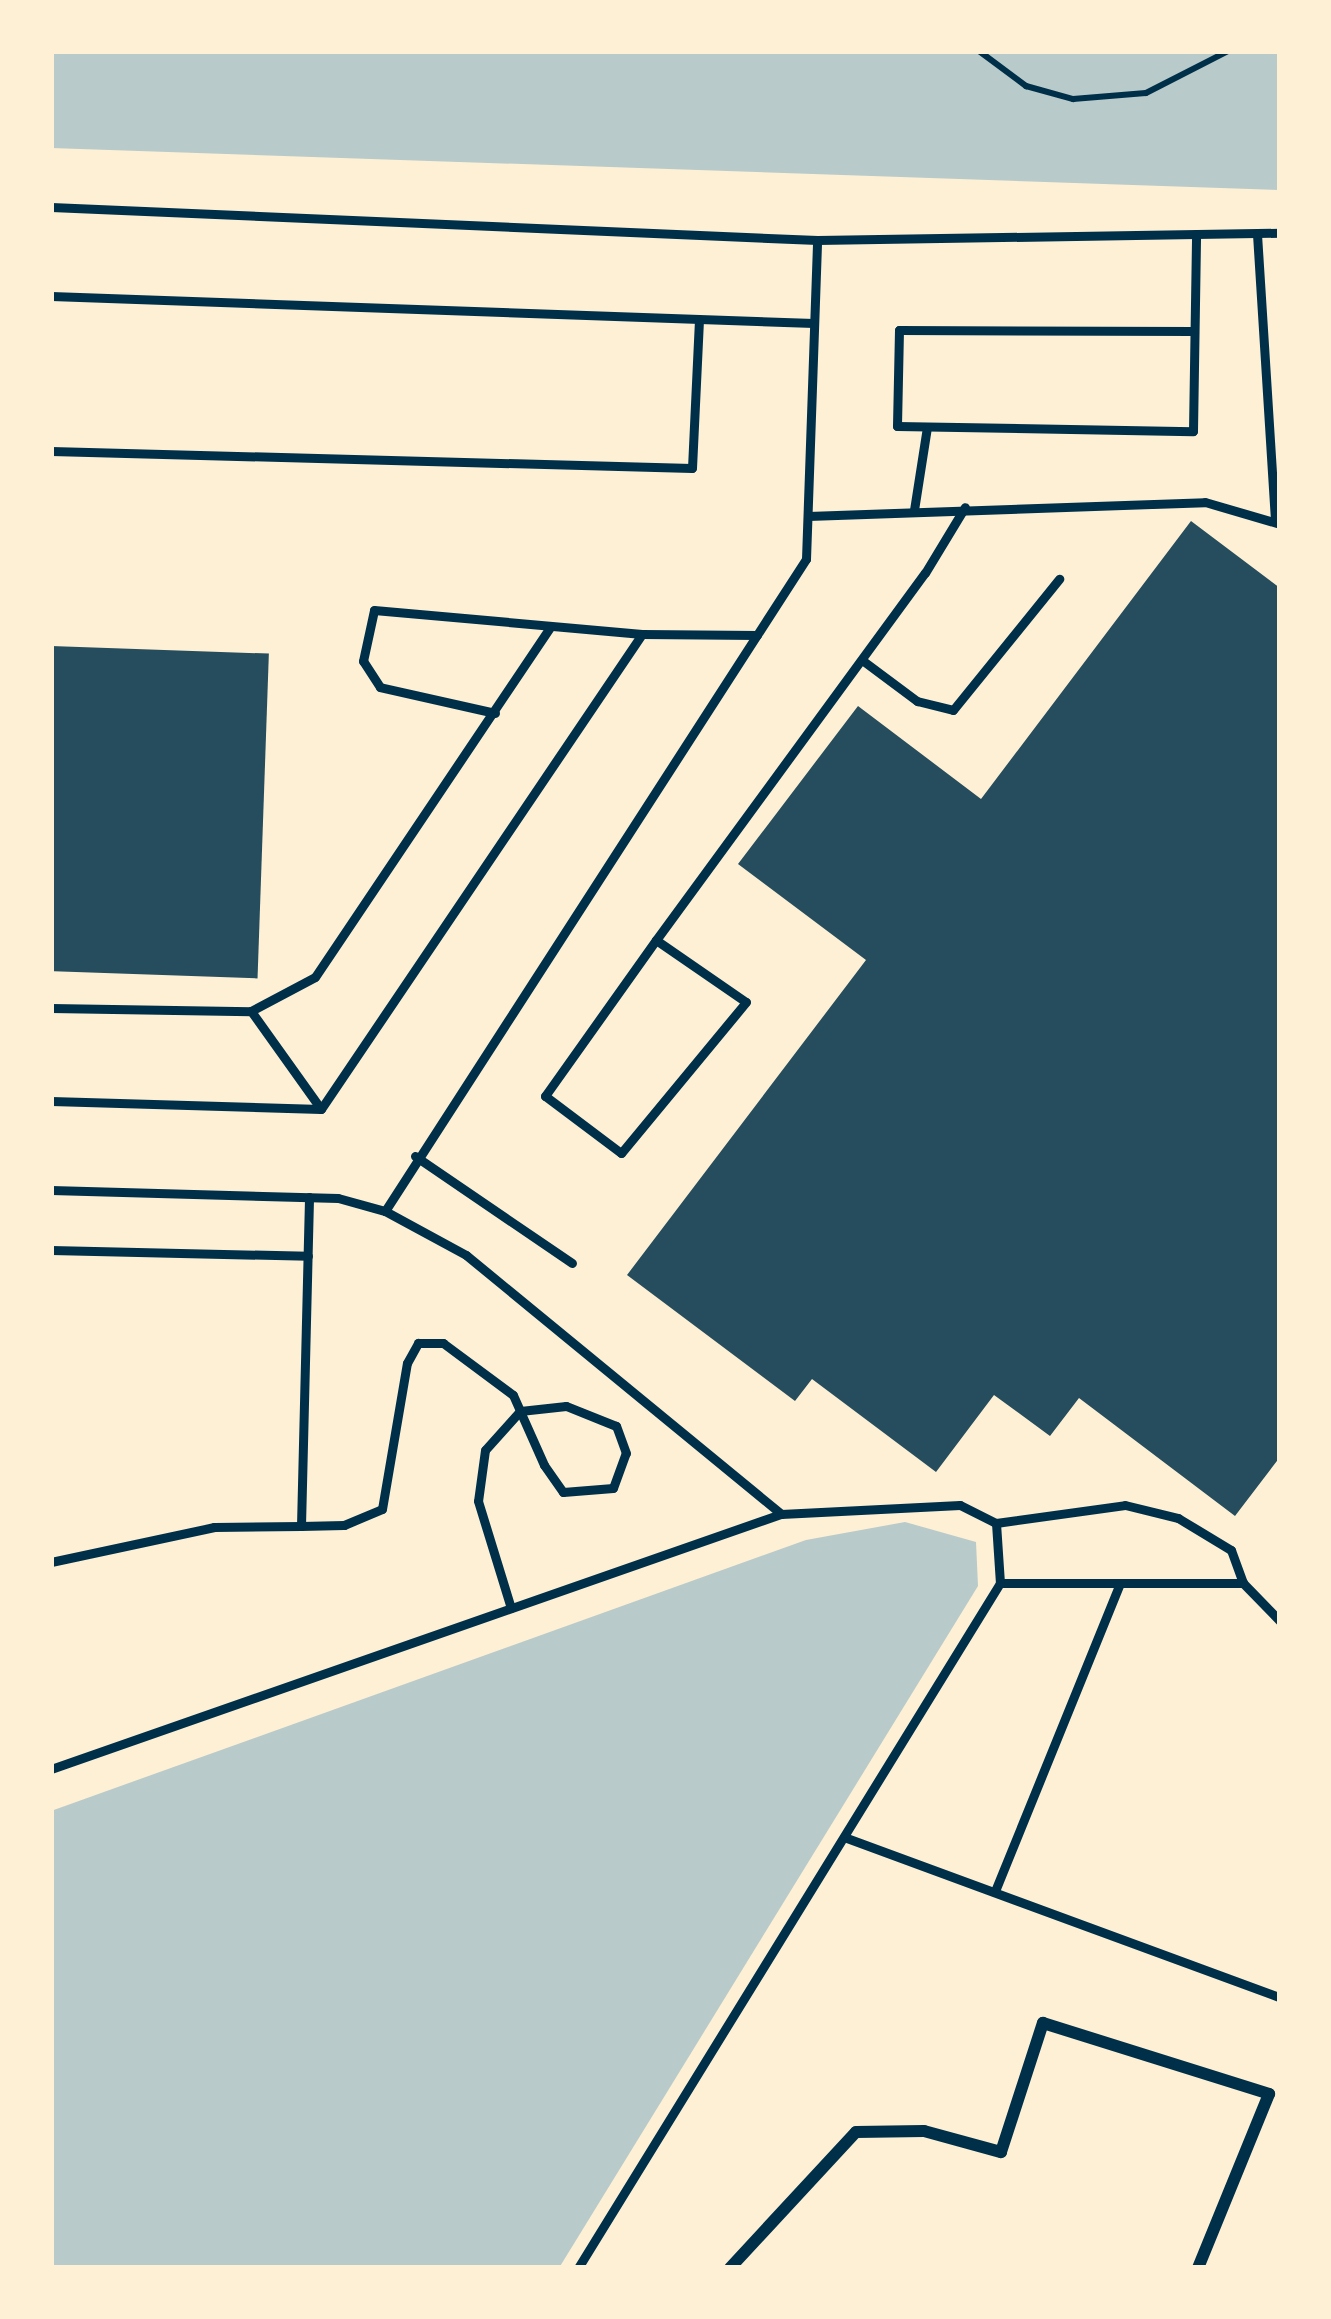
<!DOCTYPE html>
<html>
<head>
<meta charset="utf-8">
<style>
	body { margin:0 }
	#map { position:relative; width:1331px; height:2319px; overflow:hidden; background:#fdf0d5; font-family:Figtree,sans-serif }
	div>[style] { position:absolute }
	.green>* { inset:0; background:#b9caca }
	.building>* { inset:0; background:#264d5e; transform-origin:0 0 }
	.path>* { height:6px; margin:-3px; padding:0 3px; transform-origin:3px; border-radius:3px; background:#003049 }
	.service>* { height:9px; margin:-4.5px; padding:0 4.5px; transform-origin:4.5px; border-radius:4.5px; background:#003049 }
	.minor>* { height:12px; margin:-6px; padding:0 6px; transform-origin:6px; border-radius:6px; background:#003049 }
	span { translate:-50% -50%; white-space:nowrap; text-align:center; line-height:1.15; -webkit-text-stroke:12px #fdf0d5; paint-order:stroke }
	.frame { position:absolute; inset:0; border:54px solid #fdf0d5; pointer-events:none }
</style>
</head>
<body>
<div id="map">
	<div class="green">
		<i style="clip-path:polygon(51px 51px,1280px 51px,1280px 190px,51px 148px)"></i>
		<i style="clip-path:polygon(905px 1522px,976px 1542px,978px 1586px,559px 2268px,51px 2268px,51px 1811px,806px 1540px)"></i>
	</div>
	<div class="building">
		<i style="clip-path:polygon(1191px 521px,1280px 588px,1280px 1457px,1235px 1516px,1079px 1398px,1050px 1436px,994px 1395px,936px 1472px,812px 1379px,795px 1401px,627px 1275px,866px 960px,738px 864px,858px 706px,981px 799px)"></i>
		<i style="left:51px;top:646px;width:218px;height:325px;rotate:2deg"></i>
	</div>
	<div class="path">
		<i style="left:979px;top:51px;width:59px;rotate:36.7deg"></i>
		<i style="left:1026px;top:86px;width:49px;rotate:15.5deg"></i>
		<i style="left:1073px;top:99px;width:73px;rotate:-4.7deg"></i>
		<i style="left:1146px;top:93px;width:92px;rotate:-27.1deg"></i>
	</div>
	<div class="service">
		<i style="left:51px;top:207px;width:767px;rotate:2.47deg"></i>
		<i style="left:817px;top:240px;width:463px;rotate:-0.9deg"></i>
		<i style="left:1257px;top:234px;width:288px;rotate:86.4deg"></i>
		<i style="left:51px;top:296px;width:763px;rotate:2.03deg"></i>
		<i style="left:1193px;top:331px;width:294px;rotate:-179.8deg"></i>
		<i style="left:899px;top:330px;width:96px;rotate:91.2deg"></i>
		<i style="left:897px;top:426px;width:296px;rotate:1deg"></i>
		<i style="left:1193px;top:431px;width:197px;rotate:-89.1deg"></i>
		<i style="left:51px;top:451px;width:641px;rotate:1.52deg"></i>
		<i style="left:692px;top:468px;width:149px;rotate:-87.3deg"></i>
		<i style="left:914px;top:510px;width:84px;rotate:-81.1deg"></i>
		<i style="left:808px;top:516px;width:397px;rotate:-2deg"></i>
		<i style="left:1205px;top:502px;width:78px;rotate:16.3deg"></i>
		<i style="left:862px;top:660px;width:69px;rotate:36.7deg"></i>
		<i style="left:917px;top:701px;width:37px;rotate:14deg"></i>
		<i style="left:953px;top:710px;width:169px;rotate:-51deg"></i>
		<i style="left:495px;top:713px;width:118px;rotate:-167.3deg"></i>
		<i style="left:380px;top:687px;width:31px;rotate:-123deg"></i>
		<i style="left:363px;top:661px;width:52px;rotate:-77.8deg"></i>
		<i style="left:374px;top:610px;width:269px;rotate:5.1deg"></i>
		<i style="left:642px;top:634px;width:115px;rotate:0.5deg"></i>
		<i style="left:656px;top:940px;width:109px;rotate:34.6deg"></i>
		<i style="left:746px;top:1002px;width:196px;rotate:129.6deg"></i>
		<i style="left:621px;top:1153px;width:95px;rotate:-143.1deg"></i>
		<i style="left:545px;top:1096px;width:191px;rotate:-54.6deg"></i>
		<i style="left:656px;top:940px;width:455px;rotate:-53.8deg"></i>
		<i style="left:925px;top:573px;width:77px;rotate:-58.8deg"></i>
		<i style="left:51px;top:1008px;width:200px;rotate:0.9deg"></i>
		<i style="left:251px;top:1011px;width:72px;rotate:-28deg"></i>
		<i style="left:315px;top:977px;width:422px;rotate:-56.1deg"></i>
		<i style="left:251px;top:1011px;width:120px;rotate:54.5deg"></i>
		<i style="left:51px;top:1101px;width:270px;rotate:1.7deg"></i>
		<i style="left:321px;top:1109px;width:573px;rotate:-55.95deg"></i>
		<i style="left:415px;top:1156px;width:190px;rotate:34.3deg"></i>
		<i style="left:51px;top:1190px;width:287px;rotate:1.6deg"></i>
		<i style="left:338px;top:1198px;width:49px;rotate:15.5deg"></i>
		<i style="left:385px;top:1211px;width:92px;rotate:28.5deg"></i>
		<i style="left:466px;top:1255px;width:408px;rotate:39.4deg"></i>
		<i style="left:385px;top:1211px;width:776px;rotate:-57.15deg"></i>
		<i style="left:806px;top:559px;width:319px;rotate:-88deg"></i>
		<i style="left:51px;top:1250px;width:257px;rotate:1.3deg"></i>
		<i style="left:996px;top:1523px;width:130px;rotate:-7.9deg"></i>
		<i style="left:1125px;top:1505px;width:55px;rotate:13.8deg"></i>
		<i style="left:1178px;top:1518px;width:62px;rotate:31.1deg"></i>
		<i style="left:1231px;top:1550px;width:35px;rotate:70deg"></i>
		<i style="left:301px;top:1526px;width:43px;rotate:-1.3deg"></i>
		<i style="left:344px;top:1525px;width:41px;rotate:-22.8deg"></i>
		<i style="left:382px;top:1509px;width:148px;rotate:-80.3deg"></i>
		<i style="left:407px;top:1363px;width:23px;rotate:-61deg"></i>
		<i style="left:418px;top:1343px;width:25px"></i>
		<i style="left:443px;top:1343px;width:87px;rotate:36.6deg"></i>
		<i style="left:513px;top:1395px;width:17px;rotate:66deg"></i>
		<i style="left:520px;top:1411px;width:59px;rotate:66deg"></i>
		<i style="left:544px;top:1465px;width:33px;rotate:55deg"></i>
		<i style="left:563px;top:1492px;width:50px;rotate:-4.6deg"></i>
		<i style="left:613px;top:1488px;width:37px;rotate:-70deg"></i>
		<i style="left:626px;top:1453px;width:29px;rotate:-110deg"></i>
		<i style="left:616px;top:1426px;width:54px;rotate:-158.2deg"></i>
		<i style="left:566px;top:1406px;width:46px;rotate:173.8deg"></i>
		<i style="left:520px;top:1411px;width:52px;rotate:131.9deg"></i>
		<i style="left:485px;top:1450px;width:51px;rotate:97.8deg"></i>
		<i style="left:478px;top:1501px;width:112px;rotate:72.9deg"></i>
		<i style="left:51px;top:1562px;width:167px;rotate:-12.1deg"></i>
		<i style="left:214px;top:1527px;width:87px;rotate:-0.7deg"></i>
		<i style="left:301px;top:1526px;width:329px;rotate:-88.6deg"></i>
		<i style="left:1000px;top:1583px;width:243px"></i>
		<i style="left:1243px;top:1583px;width:53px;rotate:45.8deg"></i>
		<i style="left:51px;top:1769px;width:773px;rotate:-19.26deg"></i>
		<i style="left:781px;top:1514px;width:179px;rotate:-2.9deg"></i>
		<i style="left:960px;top:1505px;width:40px;rotate:26.6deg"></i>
		<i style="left:996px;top:1523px;width:60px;rotate:86.2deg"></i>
		<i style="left:1000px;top:1583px;width:805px;rotate:121.64deg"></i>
		<i style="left:844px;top:1837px;width:464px;rotate:20.2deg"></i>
		<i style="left:995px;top:1891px;width:330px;rotate:-67.9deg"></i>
	</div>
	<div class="minor">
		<i style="left:730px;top:2268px;width:185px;rotate:-47.2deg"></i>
		<i style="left:856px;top:2132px;width:68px;rotate:-0.8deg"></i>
		<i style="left:924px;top:2131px;width:80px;rotate:15.3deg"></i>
		<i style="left:1001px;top:2152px;width:136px;rotate:-72deg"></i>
		<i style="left:1043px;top:2023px;width:237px;rotate:17.4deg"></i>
		<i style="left:1269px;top:2094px;width:188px;rotate:112.2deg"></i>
	</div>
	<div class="frame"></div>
</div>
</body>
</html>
